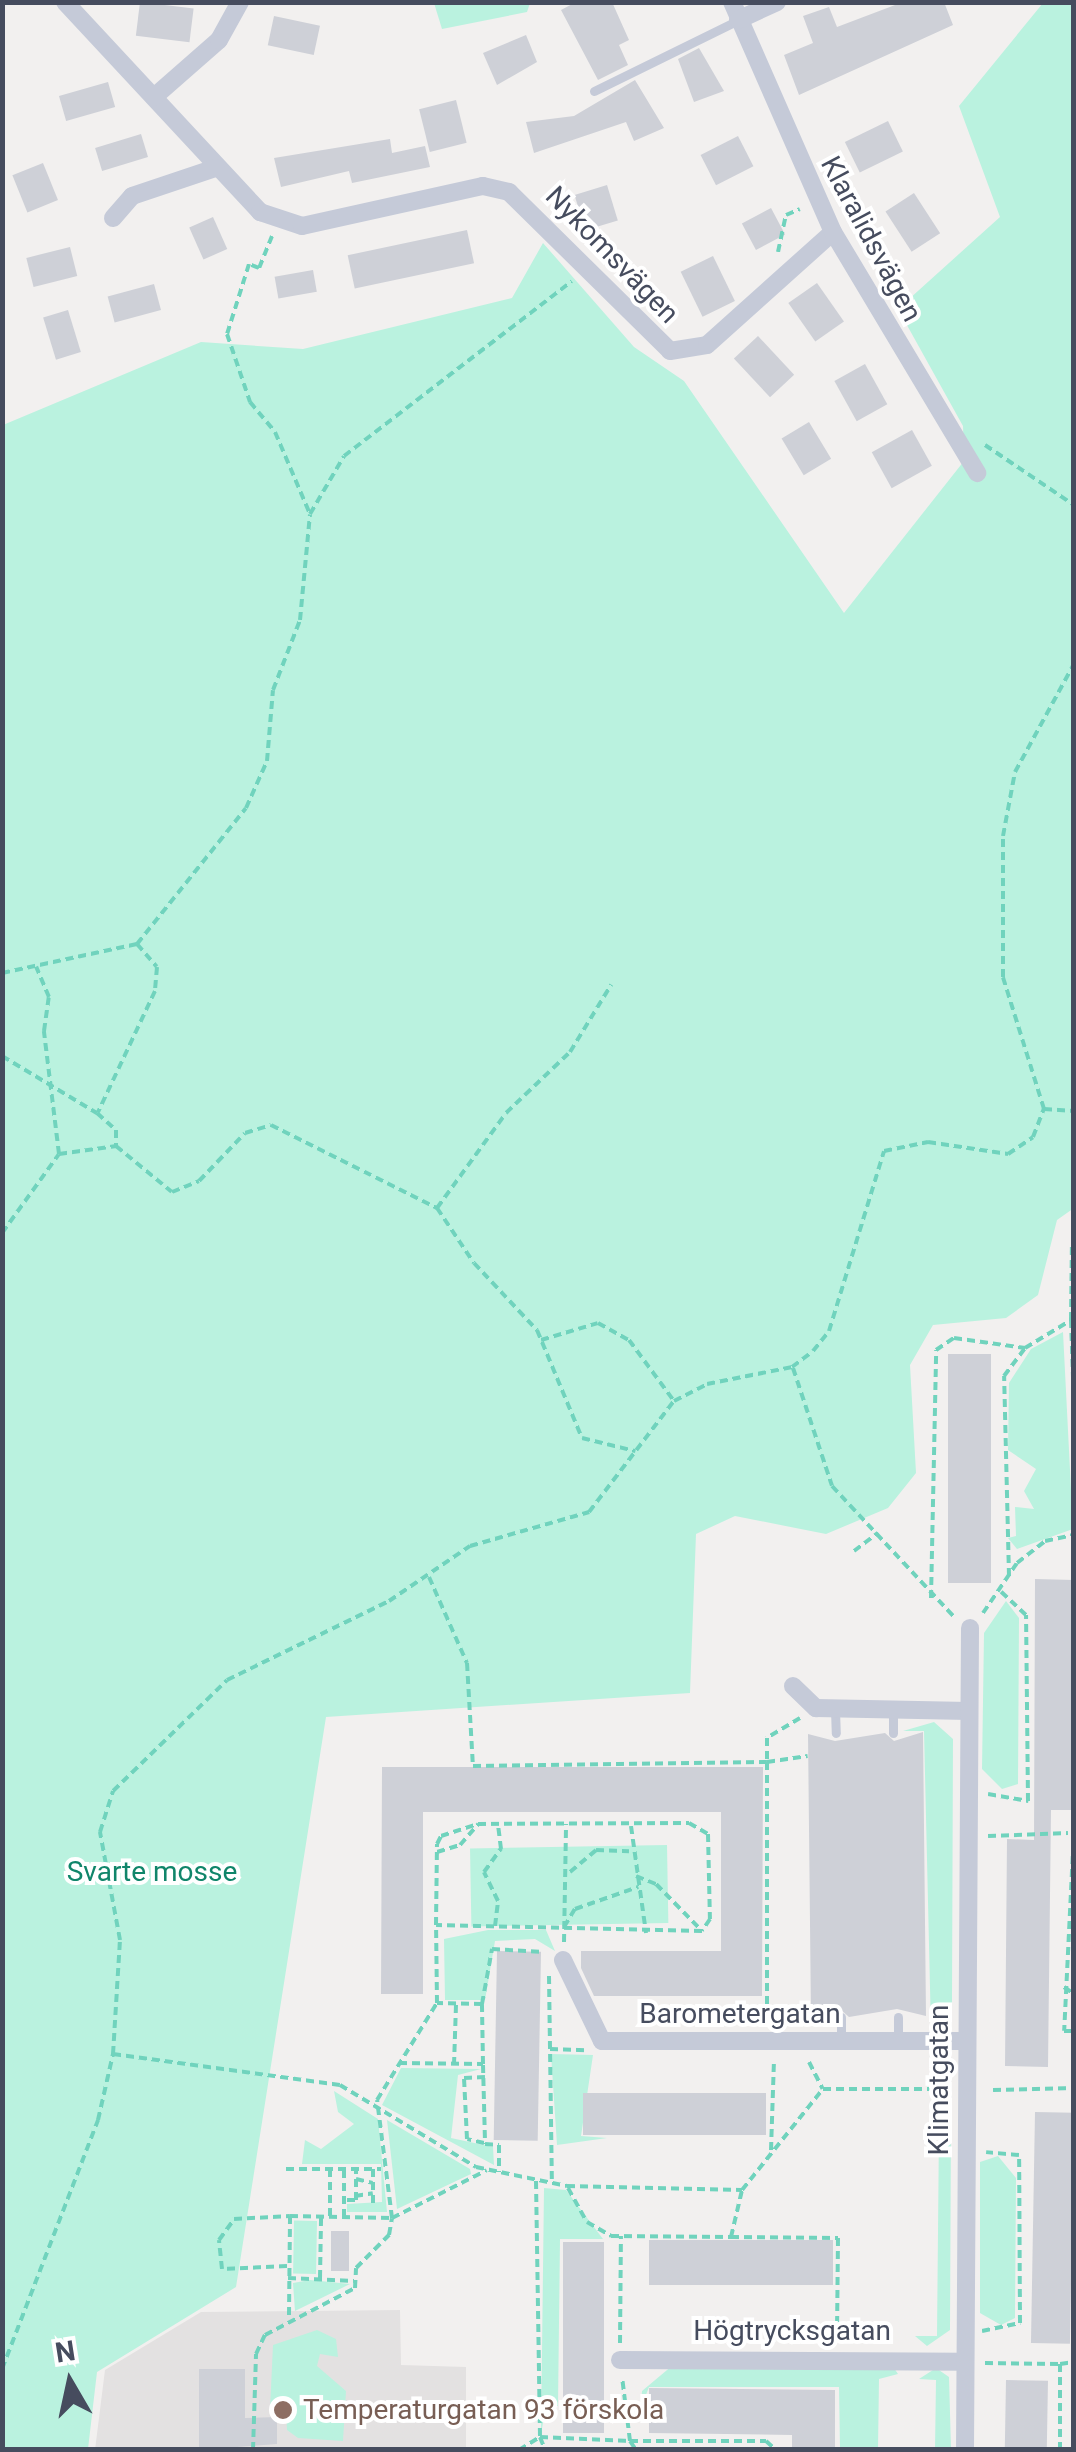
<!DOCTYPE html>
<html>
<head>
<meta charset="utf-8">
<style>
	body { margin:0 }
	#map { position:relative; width:1076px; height:2452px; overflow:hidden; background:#f2f0ef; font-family:Roboto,sans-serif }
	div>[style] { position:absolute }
	.education>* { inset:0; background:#e3e1e1 }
	.green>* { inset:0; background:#baf2df; transform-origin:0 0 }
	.building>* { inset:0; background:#ced0d7; transform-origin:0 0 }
	.path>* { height:4px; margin-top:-2px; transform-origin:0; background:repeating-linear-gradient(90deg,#70d3bd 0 8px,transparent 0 13px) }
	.service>* { height:9px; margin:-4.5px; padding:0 4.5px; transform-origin:4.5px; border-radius:4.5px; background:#c5cad8 }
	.minor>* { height:18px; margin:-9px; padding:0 9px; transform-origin:9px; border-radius:9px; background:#c5cad8 }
	.dots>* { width:28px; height:28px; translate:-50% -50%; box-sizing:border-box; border:5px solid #fff; border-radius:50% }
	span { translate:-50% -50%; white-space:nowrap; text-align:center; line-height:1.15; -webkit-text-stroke:8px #fff; paint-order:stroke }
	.street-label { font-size:28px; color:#464c5e }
	.park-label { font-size:28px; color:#10856a }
	.education-label { font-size:28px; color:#785e54 }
	.left { translate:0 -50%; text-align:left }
	.frame { position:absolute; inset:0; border:5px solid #464c5e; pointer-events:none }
	.north { position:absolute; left:20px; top:2332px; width:100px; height:100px; -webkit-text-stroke:8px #fff; paint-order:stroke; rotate:351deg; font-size:28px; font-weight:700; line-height:40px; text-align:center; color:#464c5e }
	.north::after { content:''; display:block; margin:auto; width:35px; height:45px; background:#464c5e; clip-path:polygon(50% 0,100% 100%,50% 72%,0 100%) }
</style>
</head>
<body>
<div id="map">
	<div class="education">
		<i style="clip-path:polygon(400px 2310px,401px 2365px,466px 2367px,466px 2449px,95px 2450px,105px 2370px,201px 2312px)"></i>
	</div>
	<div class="green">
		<i style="clip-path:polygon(434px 3px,434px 2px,530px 3px,527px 12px,442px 29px)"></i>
		<i style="clip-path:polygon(1043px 3px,1073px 3px,1074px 1208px,1057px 1220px,1038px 1295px,1006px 1318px,933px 1325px,910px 1365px,916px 1473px,888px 1508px,826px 1534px,735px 1516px,696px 1534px,690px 1693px,326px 1717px,236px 2287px,97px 2372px,88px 2449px,3px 2450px,3px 425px,201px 342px,303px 349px,512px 298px,543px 243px,634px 347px,684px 381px,844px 613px,964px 461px,963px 426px,898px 309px,1000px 217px,959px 106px)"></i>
		<i style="clip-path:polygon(1063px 1332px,1073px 1529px,1017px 1549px,1008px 1538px,1016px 1536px,1015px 1507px,1034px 1509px,1024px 1491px,1036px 1469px,1008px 1450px,1009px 1383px,1031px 1349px)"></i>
		<i style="clip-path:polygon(1006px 1601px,1019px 1618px,1018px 1784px,1002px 1789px,982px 1769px,984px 1633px)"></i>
		<i style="clip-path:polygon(934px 1722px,953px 1739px,952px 2002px,949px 2020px,931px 2030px,924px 1731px,903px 1731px)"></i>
		<i style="left:667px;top:1845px;width:78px;height:197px;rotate:89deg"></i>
		<i style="clip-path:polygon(488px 1930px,546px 1930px,555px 1951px,535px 1939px,495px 1941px,485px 2000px,445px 2000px,444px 1939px)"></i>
		<i style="clip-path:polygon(551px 2054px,593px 2055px,581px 2136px,607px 2138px,557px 2145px)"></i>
		<i style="clip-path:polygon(401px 2068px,481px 2069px,458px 2075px,451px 2138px,493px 2147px,494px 2165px,382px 2105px)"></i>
		<i style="clip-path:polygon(334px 2091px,378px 2119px,387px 2212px,347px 2212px,347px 2204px,382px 2202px,381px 2164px,302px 2164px,305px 2140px,321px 2149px,354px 2124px,338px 2112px)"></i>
		<i style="clip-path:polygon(951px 2117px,950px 2330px,927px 2346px,915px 2336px,937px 2336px,939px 2126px)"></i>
		<i style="clip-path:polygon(387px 2120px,470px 2169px,471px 2174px,397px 2209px)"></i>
		<i style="clip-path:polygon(998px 2156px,1016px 2178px,1015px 2318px,1001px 2325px,980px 2313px,980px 2162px)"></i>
		<i style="clip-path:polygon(544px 2188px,566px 2190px,603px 2239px,560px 2239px,558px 2406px,546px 2406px,541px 2434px)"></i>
		<i style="left:317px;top:2221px;width:53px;height:23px;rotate:91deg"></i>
		<i style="clip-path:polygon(293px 2283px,310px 2280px,350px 2284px,295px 2311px)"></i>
		<i style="clip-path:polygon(317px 2330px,336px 2339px,338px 2357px,320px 2354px,317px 2366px,346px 2391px,343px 2441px,298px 2438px,287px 2430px,286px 2410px,270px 2409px,273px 2345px)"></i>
		<i style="clip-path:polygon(673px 2365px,894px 2368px,898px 2374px,879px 2379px,878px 2449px,840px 2449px,839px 2387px,649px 2387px,641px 2408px,642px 2391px)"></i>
		<i style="clip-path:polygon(936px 2368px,949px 2377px,951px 2449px,935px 2449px,936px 2380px,919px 2379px)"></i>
	</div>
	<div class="building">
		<i style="left:140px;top:2px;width:54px;height:34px;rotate:7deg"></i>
		<i style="clip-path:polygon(576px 2px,612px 2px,629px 40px,619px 45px,628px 65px,598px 80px,561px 10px)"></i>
		<i style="clip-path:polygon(903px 2px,944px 2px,953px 25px,799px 95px,784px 55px,813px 43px,803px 16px,829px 7px,837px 27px)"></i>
		<i style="left:274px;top:16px;width:47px;height:30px;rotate:12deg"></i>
		<i style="clip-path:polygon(526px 35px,537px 62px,497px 85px,483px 53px)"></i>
		<i style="clip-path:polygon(699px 48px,724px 91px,694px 102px,678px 59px)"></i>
		<i style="clip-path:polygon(635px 80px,664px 128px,634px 141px,626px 122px,534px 153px,526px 122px,574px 116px)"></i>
		<i style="left:108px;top:82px;width:26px;height:51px;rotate:74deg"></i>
		<i style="left:456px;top:100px;width:44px;height:38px;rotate:76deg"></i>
		<i style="left:888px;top:121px;width:34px;height:48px;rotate:64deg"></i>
		<i style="left:141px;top:134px;width:24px;height:48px;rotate:73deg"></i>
		<i style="left:738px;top:136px;width:34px;height:42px;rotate:63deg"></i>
		<i style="clip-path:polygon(390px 139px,392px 153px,425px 146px,430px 167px,352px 183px,349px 171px,281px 187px,274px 158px)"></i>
		<i style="left:43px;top:163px;width:40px;height:33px;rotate:68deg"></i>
		<i style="left:607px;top:185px;width:37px;height:34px;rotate:73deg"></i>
		<i style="left:914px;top:193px;width:48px;height:34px;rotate:57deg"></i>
		<i style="left:771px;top:208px;width:30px;height:33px;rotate:62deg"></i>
		<i style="left:213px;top:217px;width:35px;height:26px;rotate:66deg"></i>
		<i style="left:467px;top:230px;width:34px;height:122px;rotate:78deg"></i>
		<i style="left:70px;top:247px;width:30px;height:45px;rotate:76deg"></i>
		<i style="left:713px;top:256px;width:50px;height:36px;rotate:64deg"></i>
		<i style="left:313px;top:270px;width:22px;height:39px;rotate:80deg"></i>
		<i style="left:817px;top:283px;width:47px;height:35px;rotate:55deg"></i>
		<i style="left:154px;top:284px;width:27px;height:48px;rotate:75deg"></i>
		<i style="left:68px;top:310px;width:44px;height:26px;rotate:73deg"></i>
		<i style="left:758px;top:336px;width:53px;height:33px;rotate:47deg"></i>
		<i style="left:865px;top:364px;width:46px;height:35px;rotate:61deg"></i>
		<i style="left:809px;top:422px;width:43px;height:32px;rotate:59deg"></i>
		<i style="left:912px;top:430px;width:41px;height:46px;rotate:61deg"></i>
		<i style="left:948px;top:1354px;width:43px;height:229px"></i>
		<i style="clip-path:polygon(1035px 1579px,1074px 1580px,1074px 1810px,1051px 1810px,1048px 2067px,1005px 2066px,1007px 1839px,1034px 1840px)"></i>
		<i style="clip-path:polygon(923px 1732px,926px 2016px,897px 2009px,849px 2017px,840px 2009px,811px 2018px,808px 1734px,835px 1741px,885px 1733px,894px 1741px)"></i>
		<i style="clip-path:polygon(382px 1767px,763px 1767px,762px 1996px,594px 1996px,581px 1968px,581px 1951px,721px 1951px,721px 1812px,423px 1812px,423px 1994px,381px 1994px)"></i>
		<i style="left:497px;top:1951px;width:44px;height:189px;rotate:1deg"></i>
		<i style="left:583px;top:2093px;width:183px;height:42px"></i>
		<i style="left:1035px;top:2112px;width:39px;height:231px;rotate:1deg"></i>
		<i style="left:331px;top:2231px;width:18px;height:40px"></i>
		<i style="left:649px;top:2240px;width:184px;height:45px"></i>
		<i style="left:563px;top:2242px;width:41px;height:191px"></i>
		<i style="clip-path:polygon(199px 2369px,245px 2369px,245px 2418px,277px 2417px,277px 2444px,199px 2450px)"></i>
		<i style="left:1006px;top:2380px;width:42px;height:70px;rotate:1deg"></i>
		<i style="clip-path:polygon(649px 2388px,835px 2390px,835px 2450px,792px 2450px,792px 2435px,649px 2433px)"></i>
	</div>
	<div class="path">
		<i style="left:272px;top:236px;width:35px;rotate:112deg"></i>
		<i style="left:259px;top:268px;width:11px;rotate:-158deg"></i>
		<i style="left:249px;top:264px;width:73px;rotate:107.4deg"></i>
		<i style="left:227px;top:334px;width:72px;rotate:71.3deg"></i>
		<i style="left:250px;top:402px;width:39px;rotate:50deg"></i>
		<i style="left:275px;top:432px;width:89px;rotate:66.9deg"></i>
		<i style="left:778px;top:252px;width:38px;rotate:-78deg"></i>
		<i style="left:786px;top:215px;width:15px;rotate:-23deg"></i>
		<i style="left:985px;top:445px;width:107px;rotate:34deg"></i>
		<i style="left:137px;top:944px;width:174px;rotate:-51.3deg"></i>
		<i style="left:246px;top:808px;width:51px;rotate:-65.9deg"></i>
		<i style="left:267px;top:761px;width:71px;rotate:-85.2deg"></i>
		<i style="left:273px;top:690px;width:75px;rotate:-68.9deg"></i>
		<i style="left:300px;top:620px;width:106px;rotate:-84.6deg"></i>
		<i style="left:310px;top:514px;width:67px;rotate:-59.6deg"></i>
		<i style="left:344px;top:456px;width:287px;rotate:-37.5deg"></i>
		<i style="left:2px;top:973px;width:138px;rotate:-12.1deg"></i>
		<i style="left:137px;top:944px;width:30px;rotate:49deg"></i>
		<i style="left:157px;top:967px;width:24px;rotate:95deg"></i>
		<i style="left:155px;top:991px;width:134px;rotate:115.2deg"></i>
		<i style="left:2px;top:1056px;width:111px;rotate:31deg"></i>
		<i style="left:97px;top:1113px;width:25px;rotate:42deg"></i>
		<i style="left:116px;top:1130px;width:16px;rotate:90deg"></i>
		<i style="left:116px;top:1146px;width:72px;rotate:39.4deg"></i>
		<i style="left:172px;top:1192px;width:29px;rotate:-22deg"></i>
		<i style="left:199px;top:1181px;width:66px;rotate:-46.2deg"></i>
		<i style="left:245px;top:1133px;width:27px;rotate:-17deg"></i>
		<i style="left:271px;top:1125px;width:186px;rotate:26.6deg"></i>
		<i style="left:437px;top:1208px;width:66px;rotate:56.1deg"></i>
		<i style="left:474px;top:1263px;width:92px;rotate:46.8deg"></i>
		<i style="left:537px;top:1330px;width:117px;rotate:67.4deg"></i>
		<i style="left:582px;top:1438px;width:55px;rotate:13.8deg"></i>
		<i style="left:1044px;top:1109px;width:30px;rotate:4deg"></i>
		<i style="left:59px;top:1154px;width:58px;rotate:-8deg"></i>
		<i style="left:437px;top:1208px;width:117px;rotate:-54deg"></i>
		<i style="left:506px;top:1113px;width:88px;rotate:-43.6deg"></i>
		<i style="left:570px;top:1052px;width:79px;rotate:-58.5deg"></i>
		<i style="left:2px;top:1233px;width:97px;rotate:-54.2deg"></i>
		<i style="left:59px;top:1154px;width:124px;rotate:-97deg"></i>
		<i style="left:44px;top:1031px;width:34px;rotate:-82deg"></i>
		<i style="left:49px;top:997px;width:33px;rotate:-113deg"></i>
		<i style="left:1071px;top:1320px;width:77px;rotate:-89.3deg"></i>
		<i style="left:541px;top:1340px;width:59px;rotate:-16.6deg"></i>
		<i style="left:598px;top:1323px;width:35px;rotate:29deg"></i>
		<i style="left:629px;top:1340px;width:76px;rotate:53.6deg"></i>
		<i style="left:793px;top:1368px;width:124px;rotate:71.7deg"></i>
		<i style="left:832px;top:1486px;width:179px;rotate:47deg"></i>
		<i style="left:854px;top:1551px;width:30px;rotate:-37deg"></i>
		<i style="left:1009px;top:1576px;width:200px;rotate:-91.4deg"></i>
		<i style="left:1004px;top:1376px;width:35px;rotate:-53deg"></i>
		<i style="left:1025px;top:1348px;width:54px;rotate:-31.3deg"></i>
		<i style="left:1071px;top:1320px;width:86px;rotate:88deg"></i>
		<i style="left:429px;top:1577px;width:94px;rotate:66.2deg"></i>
		<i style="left:467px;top:1663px;width:103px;rotate:86.7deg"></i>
		<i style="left:473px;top:1766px;width:294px;rotate:-0.8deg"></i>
		<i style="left:767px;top:1762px;width:260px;rotate:90deg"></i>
		<i style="left:931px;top:1598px;width:248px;rotate:-88.8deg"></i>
		<i style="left:936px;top:1350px;width:22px;rotate:-34deg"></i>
		<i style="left:954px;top:1338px;width:72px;rotate:8deg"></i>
		<i style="left:983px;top:1613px;width:60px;rotate:-55.8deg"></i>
		<i style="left:1017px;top:1563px;width:36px;rotate:-38deg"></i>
		<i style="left:1045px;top:1541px;width:30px;rotate:-12deg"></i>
		<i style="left:800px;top:1718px;width:39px;rotate:149deg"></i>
		<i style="left:767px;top:1738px;width:24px;rotate:90deg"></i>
		<i style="left:767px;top:1762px;width:41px;rotate:-8.3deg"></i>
		<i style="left:988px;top:1794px;width:41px;rotate:9.9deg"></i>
		<i style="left:1028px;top:1801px;width:186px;rotate:-90.6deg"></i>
		<i style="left:1026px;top:1615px;width:34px;rotate:-137deg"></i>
		<i style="left:631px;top:1826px;width:108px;rotate:82deg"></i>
		<i style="left:1074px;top:1830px;width:201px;rotate:92.8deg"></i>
		<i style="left:1064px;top:2031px;width:10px"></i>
		<i style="left:988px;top:1836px;width:80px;rotate:-2.1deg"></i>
		<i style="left:437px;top:1852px;width:24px;rotate:-17deg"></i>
		<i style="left:460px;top:1845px;width:28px;rotate:-49deg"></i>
		<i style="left:570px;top:1872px;width:34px;rotate:-40deg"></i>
		<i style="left:596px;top:1850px;width:33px;rotate:2deg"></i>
		<i style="left:636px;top:1876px;width:22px;rotate:22deg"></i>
		<i style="left:656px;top:1884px;width:66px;rotate:45.6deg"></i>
		<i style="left:495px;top:1926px;width:25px;rotate:-83deg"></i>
		<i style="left:498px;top:1901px;width:32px;rotate:-116deg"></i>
		<i style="left:484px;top:1872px;width:29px;rotate:-54deg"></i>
		<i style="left:501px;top:1849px;width:25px;rotate:-97deg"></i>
		<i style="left:564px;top:1927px;width:21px;rotate:-59deg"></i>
		<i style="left:575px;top:1909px;width:67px;rotate:-19.2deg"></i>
		<i style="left:564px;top:1942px;width:118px;rotate:-89deg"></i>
		<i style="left:549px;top:1976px;width:205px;rotate:89.2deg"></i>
		<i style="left:1064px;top:1987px;width:12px;rotate:35deg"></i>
		<i style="left:482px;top:2004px;width:56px;rotate:-79.7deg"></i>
		<i style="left:492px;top:1949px;width:52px;rotate:3.3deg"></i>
		<i style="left:550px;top:2049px;width:36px;rotate:2deg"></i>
		<i style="left:113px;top:2054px;width:229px;rotate:7.8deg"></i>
		<i style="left:340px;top:2085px;width:159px;rotate:31.1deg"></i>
		<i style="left:476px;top:2167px;width:93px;rotate:11.8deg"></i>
		<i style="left:567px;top:2186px;width:175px;rotate:1.3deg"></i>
		<i style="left:742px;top:2190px;width:129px;rotate:-51.3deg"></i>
		<i style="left:823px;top:2089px;width:118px"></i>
		<i style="left:809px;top:2062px;width:30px;rotate:63deg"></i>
		<i style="left:399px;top:2063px;width:84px;rotate:0.7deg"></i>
		<i style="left:483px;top:2064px;width:60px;rotate:-91deg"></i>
		<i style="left:482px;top:2004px;width:45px;rotate:-178.7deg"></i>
		<i style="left:454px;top:2065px;width:61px;rotate:-88.1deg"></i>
		<i style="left:483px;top:2065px;width:79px;rotate:88.5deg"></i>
		<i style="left:485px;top:2144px;width:14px;rotate:4deg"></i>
		<i style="left:499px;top:2145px;width:27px;rotate:90deg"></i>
		<i style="left:993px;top:2090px;width:81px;rotate:-1.4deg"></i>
		<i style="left:484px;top:2143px;width:17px;rotate:-167deg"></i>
		<i style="left:467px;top:2139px;width:61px;rotate:-92.8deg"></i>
		<i style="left:464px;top:2078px;width:21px;rotate:-3deg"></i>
		<i style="left:771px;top:2150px;width:90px;rotate:-88.1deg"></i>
		<i style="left:286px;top:2169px;width:95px"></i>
		<i style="left:330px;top:2169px;width:48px;rotate:90deg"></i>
		<i style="left:356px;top:2179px;width:17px;rotate:13deg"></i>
		<i style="left:536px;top:2181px;width:256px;rotate:89.1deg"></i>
		<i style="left:540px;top:2437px;width:90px;rotate:2.5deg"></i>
		<i style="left:630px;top:2441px;width:64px;rotate:-97.1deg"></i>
		<i style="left:568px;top:2188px;width:39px;rotate:61deg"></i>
		<i style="left:587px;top:2222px;width:28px;rotate:30deg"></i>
		<i style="left:611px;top:2236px;width:120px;rotate:0.5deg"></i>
		<i style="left:731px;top:2237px;width:48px;rotate:-76.8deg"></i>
		<i style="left:355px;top:2196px;width:18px;rotate:-9deg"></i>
		<i style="left:347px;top:2200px;width:9px"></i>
		<i style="left:356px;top:2200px;width:31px;rotate:-90deg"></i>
		<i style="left:373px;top:2203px;width:34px;rotate:-90deg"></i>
		<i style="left:344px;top:2217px;width:48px;rotate:-90deg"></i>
		<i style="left:731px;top:2237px;width:107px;rotate:0.5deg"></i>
		<i style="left:838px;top:2238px;width:102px;rotate:90.6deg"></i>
		<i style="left:287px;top:2266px;width:65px;rotate:177.4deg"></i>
		<i style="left:222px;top:2269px;width:29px;rotate:-96deg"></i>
		<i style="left:219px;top:2240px;width:26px;rotate:-54deg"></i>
		<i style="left:234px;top:2219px;width:56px;rotate:-3.1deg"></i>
		<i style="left:288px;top:2278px;width:66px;rotate:2.6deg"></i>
		<i style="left:320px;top:2278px;width:60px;rotate:-89deg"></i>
		<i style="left:289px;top:2315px;width:99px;rotate:-89.4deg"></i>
		<i style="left:290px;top:2216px;width:102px;rotate:1.1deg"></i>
		<i style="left:392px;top:2218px;width:119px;rotate:-97.2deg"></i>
		<i style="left:377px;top:2100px;width:114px;rotate:-58.3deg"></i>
		<i style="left:437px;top:2003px;width:78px;rotate:-90.7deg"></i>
		<i style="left:436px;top:1925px;width:81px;rotate:-89.3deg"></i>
		<i style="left:437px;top:1844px;width:9px;rotate:-63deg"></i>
		<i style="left:441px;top:1836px;width:39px;rotate:-18deg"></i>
		<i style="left:478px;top:1824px;width:211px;rotate:-0.3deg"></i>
		<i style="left:689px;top:1823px;width:22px;rotate:30deg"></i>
		<i style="left:708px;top:1834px;width:85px;rotate:88.7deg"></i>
		<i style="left:710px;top:1919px;width:14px;rotate:124deg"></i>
		<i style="left:702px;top:1931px;width:266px;rotate:-178.7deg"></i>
		<i style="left:982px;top:2331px;width:39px;rotate:-12deg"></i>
		<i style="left:1020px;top:2323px;width:168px;rotate:-90.3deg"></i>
		<i style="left:1019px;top:2155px;width:33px;rotate:-175deg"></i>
		<i style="left:620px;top:2343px;width:107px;rotate:-89.5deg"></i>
		<i style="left:985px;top:2363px;width:75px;rotate:0.8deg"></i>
		<i style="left:2px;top:2369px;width:267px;rotate:-68.9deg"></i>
		<i style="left:98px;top:2120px;width:68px;rotate:-77.2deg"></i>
		<i style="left:113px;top:2054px;width:114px;rotate:-86.5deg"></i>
		<i style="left:120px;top:1940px;width:110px;rotate:-100.5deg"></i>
		<i style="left:100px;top:1832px;width:43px;rotate:-72.4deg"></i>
		<i style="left:113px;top:1791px;width:159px;rotate:-44.2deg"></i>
		<i style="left:227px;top:1680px;width:180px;rotate:-26deg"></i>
		<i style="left:389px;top:1601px;width:98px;rotate:-34.2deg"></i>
		<i style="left:470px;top:1546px;width:124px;rotate:-15.9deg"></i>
		<i style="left:589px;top:1512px;width:140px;rotate:-52.6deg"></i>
		<i style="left:674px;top:1401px;width:37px;rotate:-27deg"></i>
		<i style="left:707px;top:1384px;width:87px;rotate:-11.3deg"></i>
		<i style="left:792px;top:1367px;width:26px;rotate:-37deg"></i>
		<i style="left:813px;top:1351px;width:26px;rotate:-51deg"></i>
		<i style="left:829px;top:1331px;width:188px;rotate:-73deg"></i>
		<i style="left:884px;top:1151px;width:45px;rotate:-11.6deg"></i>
		<i style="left:928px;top:1142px;width:81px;rotate:8.5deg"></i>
		<i style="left:1008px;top:1154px;width:30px;rotate:-34deg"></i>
		<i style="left:1033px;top:1137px;width:30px;rotate:-69deg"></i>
		<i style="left:1044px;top:1109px;width:138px;rotate:-107.3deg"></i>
		<i style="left:1003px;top:977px;width:141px;rotate:-90deg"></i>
		<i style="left:1003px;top:836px;width:65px;rotate:-79.4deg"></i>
		<i style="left:1015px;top:772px;width:123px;rotate:-61.4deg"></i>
		<i style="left:630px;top:2441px;width:136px"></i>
		<i style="left:766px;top:2441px;width:13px;rotate:42deg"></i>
		<i style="left:630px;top:2441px;width:11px;rotate:56deg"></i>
		<i style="left:253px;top:2450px;width:96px;rotate:-88.2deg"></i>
		<i style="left:256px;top:2354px;width:21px;rotate:-65deg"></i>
		<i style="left:265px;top:2335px;width:102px;rotate:-27.6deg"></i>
		<i style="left:355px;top:2288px;width:20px;rotate:-87deg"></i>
		<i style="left:356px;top:2268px;width:47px;rotate:-45deg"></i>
		<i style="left:389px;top:2235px;width:17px;rotate:-80deg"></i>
		<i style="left:392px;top:2218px;width:106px;rotate:-26.8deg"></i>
		<i style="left:519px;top:2450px;width:25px;rotate:-32deg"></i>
		<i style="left:540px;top:2437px;width:14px;rotate:69deg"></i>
		<i style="left:1060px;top:2450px;width:86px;rotate:-90deg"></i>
		<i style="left:1060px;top:2364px;width:14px;rotate:-8deg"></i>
	</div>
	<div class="service">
		<i style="left:594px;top:91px;width:161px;rotate:-26.2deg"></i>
		<i style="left:835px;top:1710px;width:23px;rotate:88deg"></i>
		<i style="left:893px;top:1710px;width:23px;rotate:90deg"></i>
		<i style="left:841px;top:2017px;width:25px;rotate:90deg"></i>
		<i style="left:898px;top:2017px;width:25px;rotate:90deg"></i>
	</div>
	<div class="minor">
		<i style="left:65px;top:2px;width:287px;rotate:47.1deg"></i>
		<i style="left:260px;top:212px;width:44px;rotate:18.4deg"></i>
		<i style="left:302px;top:226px;width:185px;rotate:-12.5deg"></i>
		<i style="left:483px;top:186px;width:27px;rotate:13deg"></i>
		<i style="left:509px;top:192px;width:226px;rotate:44.6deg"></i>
		<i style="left:670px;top:351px;width:37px;rotate:-9deg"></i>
		<i style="left:707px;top:345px;width:169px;rotate:-41.9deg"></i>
		<i style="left:732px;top:2px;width:251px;rotate:66.3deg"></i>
		<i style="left:833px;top:232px;width:281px;rotate:59.1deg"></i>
		<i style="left:738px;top:20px;width:43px;rotate:-24.8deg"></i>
		<i style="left:154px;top:97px;width:86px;rotate:-41.2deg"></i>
		<i style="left:219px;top:40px;width:43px;rotate:-61.1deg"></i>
		<i style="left:113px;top:218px;width:29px;rotate:-49deg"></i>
		<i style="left:132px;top:196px;width:88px;rotate:-18.6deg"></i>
		<i style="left:793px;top:1686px;width:32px;rotate:44deg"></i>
		<i style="left:816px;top:1708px;width:153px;rotate:1.1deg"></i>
		<i style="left:563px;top:1960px;width:90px;rotate:64.3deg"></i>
		<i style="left:602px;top:2041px;width:365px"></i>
		<i style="left:620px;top:2360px;width:345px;rotate:0.3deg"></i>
		<i style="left:965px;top:2450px;width:822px;rotate:-89.65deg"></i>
	</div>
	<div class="dots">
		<i style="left:283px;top:2410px;background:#8d6e63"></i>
	</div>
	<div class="street-label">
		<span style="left:871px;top:239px;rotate:62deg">Klaralidsvägen</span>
		<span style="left:612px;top:255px;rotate:46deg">Nykomsvägen</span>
		<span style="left:740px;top:2014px">Barometergatan</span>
		<span style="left:939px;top:2080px;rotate:-90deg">Klimatgatan</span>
		<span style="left:792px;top:2331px">Högtrycksgatan</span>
	</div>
	<div class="park-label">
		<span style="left:152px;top:1872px">Svarte mosse</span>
	</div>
	<div class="education-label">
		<span class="left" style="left:303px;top:2410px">Temperaturgatan 93 förskola</span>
	</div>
	<div class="frame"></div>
	<div class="north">N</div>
</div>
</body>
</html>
